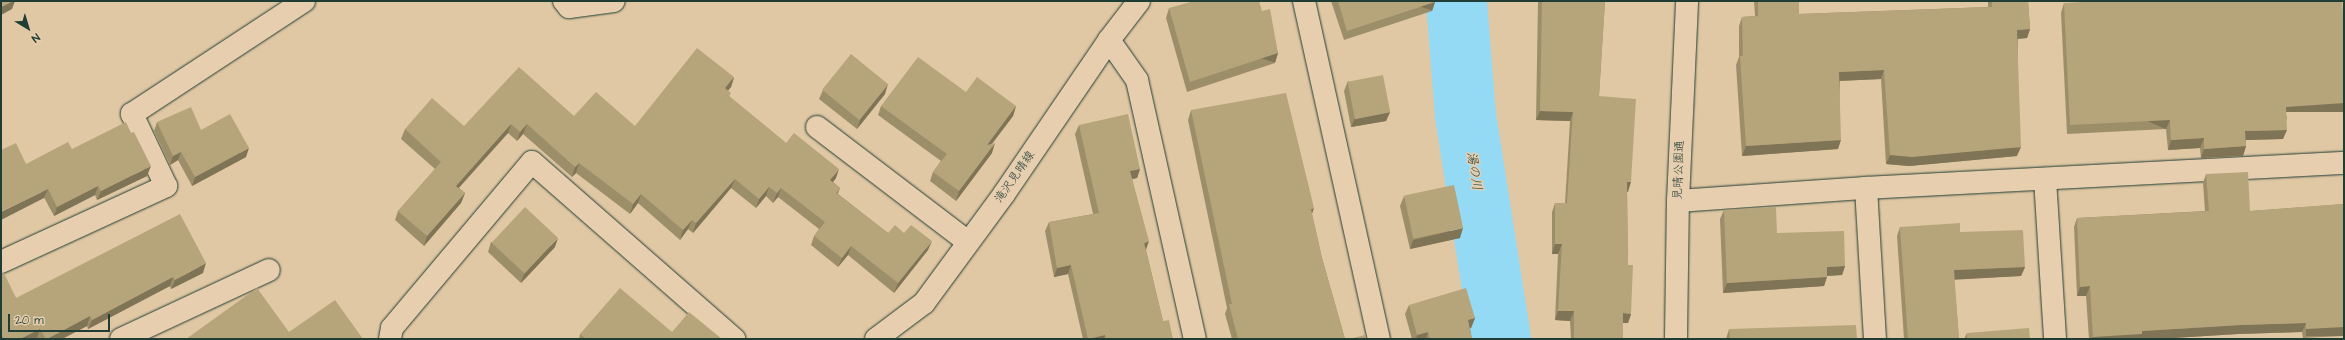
<!DOCTYPE html>
<html>
<head>
<meta charset="utf-8">
<style>
	body { margin:0 }
	#map { position:relative; width:2345px; height:340px; overflow:hidden; background:#e1c8a4; font-family:"Architects Daughter","Klee One",sans-serif }
	div>[style] { position:absolute }
	.river>* { height:61px; margin:-30.5px; padding:0 30.5px; transform-origin:30.5px; border-radius:30.5px; background:#94daf5 }
	.roads { filter:drop-shadow(0 0 1px #1f3d34) drop-shadow(0 0 1px #1f3d34) }
	.street>* { height:22px; margin:-11px; padding:0 11px; transform-origin:11px; border-radius:11px; background:#e7ceaf }
	.secondary>* { height:22px; margin:-11px; padding:0 11px; transform-origin:11px; border-radius:11px; background:#e7ceaf }
	.wall>* { inset:0; background:#9d8e6a }
	.shaded-wall>* { inset:0; background:#7f7456; transform-origin:0 0 }
	.building>* { inset:0; background:#b6a57b; transform-origin:0 0 }
	span { translate:-50% -50%; white-space:nowrap; text-align:center; line-height:1.15; -webkit-text-stroke:3px #e7ceaf; paint-order:stroke }
	.street-label { font-size:12px; color:#1f3d34 }
	.water-label { font-size:13px; color:#25453e; font-style:italic }
	.frame { position:absolute; inset:0; border:2px solid #1f3d34; pointer-events:none }
	.north { position:absolute; left:8px; top:8px; width:40px; height:40px; -webkit-text-stroke:3px #e7ceaf; paint-order:stroke; rotate:142deg; font-size:11px; font-weight:700; line-height:16px; text-align:center; color:#1f3d34 }
	.north::after { content:''; display:block; margin:auto; width:14px; height:18px; background:#1f3d34; clip-path:polygon(50% 0,100% 100%,50% 72%,0 100%) }
	.scale { position:absolute; left:8px; top:314px; width:102px; height:18px; box-sizing:border-box; border:2px solid #1f3d34; border-top:0; padding-left:5px; font-size:12px; line-height:14px; white-space:nowrap; color:#1f3d34; -webkit-text-stroke:3px #e7ceaf; paint-order:stroke }
</style>
</head>
<body>
<div id="map">
	<div class="river">
		<i style="left:1456px;top:1px;width:114px;rotate:85.5deg"></i>
		<i style="left:1465px;top:115px;width:227px;rotate:81.1deg"></i>
	</div>
	<div class="roads">
		<div class="street">
			<i style="left:564px;top:1px;width:8px;rotate:50deg"></i>
			<i style="left:569px;top:7px;width:45px;rotate:-7.6deg"></i>
			<i style="left:1304px;top:1px;width:346px;rotate:77.5deg"></i>
			<i style="left:1109px;top:40px;width:49px;rotate:55deg"></i>
			<i style="left:1137px;top:80px;width:265px;rotate:77.4deg"></i>
			<i style="left:817px;top:127px;width:190px;rotate:37.3deg"></i>
			<i style="left:2045px;top:179px;width:160px;rotate:86.4deg"></i>
			<i style="left:1866px;top:188px;width:151px;rotate:86.6deg"></i>
			<i style="left:1678px;top:201px;width:188px;rotate:-4deg"></i>
			<i style="left:1866px;top:188px;width:479px;rotate:-3deg"></i>
			<i style="left:1px;top:262px;width:182px;rotate:-24.7deg"></i>
			<i style="left:166px;top:186px;width:80px;rotate:-115.3deg"></i>
			<i style="left:132px;top:114px;width:206px;rotate:-33.3deg"></i>
			<i style="left:121px;top:339px;width:163px;rotate:-25deg"></i>
			<i style="left:390px;top:339px;width:11px;rotate:-80deg"></i>
			<i style="left:392px;top:328px;width:217px;rotate:-49.9deg"></i>
			<i style="left:532px;top:162px;width:269px;rotate:41.2deg"></i>
			<i style="left:876px;top:339px;width:60px;rotate:-36.9deg"></i>
			<i style="left:924px;top:303px;width:135px;rotate:-53.7deg"></i>
			<i style="left:1004px;top:194px;width:186px;rotate:-55.7deg"></i>
			<i style="left:1109px;top:40px;width:49px;rotate:-52.4deg"></i>
		</div>
		<div class="secondary">
			<i style="left:1676px;top:339px;width:138px;rotate:-89.2deg"></i>
			<i style="left:1678px;top:201px;width:200px;rotate:-87.4deg"></i>
		</div>
	</div>
	<div class="wall">
		<i style="clip-path:polygon(1331px 1px,1435px 1px,1435px 2px,1432px 11px,1344px 40px)"></i>
		<i style="clip-path:polygon(1538px 1px,1605px 1px,1599px 96px,1628px 192px,1627px 192px,1628px 265px,1631px 314px,1628px 323px,1623px 323px,1623px 339px,1571px 339px,1570px 321px,1555px 320px,1558px 254px,1552px 254px,1552px 212px,1555px 203px,1565px 203px,1570px 121px,1536px 120px)"></i>
		<i style="clip-path:polygon(1754px 1px,1799px 1px,1799px 14px,1988px 7px,1988px 1px,2028px 1px,2030px 29px,2027px 38px,2018px 39px,2017px 156px,1909px 166px,1886px 164px,1881px 79px,1840px 81px,1838px 149px,1742px 156px,1736px 65px,1739px 57px,1739px 26px,1742px 17px,1755px 16px)"></i>
		<i style="clip-path:polygon(2064px 3px,2287px 116px,2283px 139px,2246px 140px,2246px 146px,2243px 156px,2201px 158px,2200px 148px,2168px 150px,2166px 129px,2067px 134px,2061px 13px)"></i>
		<i style="clip-path:polygon(1169px 8px,1262px 11px,1278px 53px,1275px 63px,1187px 92px,1166px 18px)"></i>
		<i style="clip-path:polygon(734px 77px,731px 87px,728px 90px,730px 97px,786px 143px,836px 178px,833px 182px,840px 188px,838px 194px,888px 233px,928px 250px,894px 293px,848px 255px,838px 267px,811px 245px,814px 236px,819px 229px,778px 197px,773px 203px,766px 196px,756px 208px,731px 188px,693px 233px,688px 229px,680px 240px,638px 203px,630px 214px,576px 173px,572px 177px,523px 134px,517px 141px,508px 133px,459px 188px,465px 193px,461px 203px,424px 246px,395px 220px,398px 211px,435px 169px,401px 139px,405px 129px,464px 126px,574px 116px,635px 126px)"></i>
		<i style="clip-path:polygon(1348px 81px,1390px 112px,1386px 121px,1351px 127px,1344px 91px)"></i>
		<i style="clip-path:polygon(823px 90px,885px 94px,857px 129px,819px 99px)"></i>
		<i style="clip-path:polygon(966px 92px,1016px 106px,1013px 116px,992px 144px,992px 153px,956px 201px,930px 181px,933px 172px,941px 161px,878px 115px,881px 106px)"></i>
		<i style="clip-path:polygon(1191px 110px,1312px 214px,1322px 258px,1345px 339px,1232px 339px,1225px 314px,1227px 308px,1188px 120px)"></i>
		<i style="clip-path:polygon(157px 122px,201px 130px,246px 157px,192px 186px,178px 160px,170px 165px,154px 131px)"></i>
		<i style="clip-path:polygon(1079px 125px,1140px 169px,1137px 178px,1132px 179px,1146px 250px,1163px 321px,1173px 339px,1083px 339px,1068px 274px,1054px 277px,1045px 231px,1049px 222px,1093px 214px,1075px 134px)"></i>
		<i style="clip-path:polygon(26px 164px,147px 176px,97px 200px,95px 195px,54px 216px)"></i>
		<i style="clip-path:polygon(2206px 174px,2250px 211px,2344px 204px,2344px 336px,2303px 338px,2302px 332px,2238px 334px,2157px 339px,2089px 339px,2086px 296px,2077px 296px,2074px 227px,2077px 218px,2205px 211px,2203px 183px)"></i>
		<i style="clip-path:polygon(1404px 196px,1460px 238px,1410px 249px,1400px 206px)"></i>
		<i style="clip-path:polygon(1724px 210px,1845px 266px,1842px 275px,1827px 276px,1824px 286px,1723px 293px,1720px 219px)"></i>
		<i style="clip-path:polygon(1900px 227px,1960px 232px,2025px 267px,2021px 276px,1954px 279px,1959px 339px,1904px 339px,1897px 236px)"></i>
		<i style="clip-path:polygon(491px 242px,555px 247px,521px 283px,488px 252px)"></i>
		<i style="clip-path:polygon(203px 273px,171px 289px,170px 286px,88px 329px,87px 326px,62px 339px,38px 339px,37px 338px,35px 339px,1px 339px,1px 274px,16px 298px)"></i>
		<i style="clip-path:polygon(1409px 305px,1475px 318px,1471px 328px,1470px 328px,1472px 339px,1412px 339px,1405px 314px)"></i>
		<i style="clip-path:polygon(1729px 329px,1857px 339px,1726px 339px)"></i>
		<i style="clip-path:polygon(672px 332px,722px 339px,579px 339px,580px 334px)"></i>
		<i style="clip-path:polygon(1967px 333px,2030px 339px,1964px 339px)"></i>
	</div>
	<div class="shaded-wall">
		<i style="clip-path:polygon(13px 1px,15px 1px,12px 9px,1px 15px,1px 7px)"></i>
		<i style="left:1435px;top:2px;width:9px;height:93px;rotate:108deg"></i>
		<i style="clip-path:polygon(2030px 29px,2027px 38px,2014px 39px,2017px 30px)"></i>
		<i style="left:1278px;top:53px;width:10px;height:93px;rotate:107deg"></i>
		<i style="clip-path:polygon(1884px 70px,1881px 79px,1836px 81px,1839px 72px)"></i>
		<i style="clip-path:polygon(734px 77px,731px 87px,722px 98px,725px 88px)"></i>
		<i style="clip-path:polygon(888px 84px,885px 94px,857px 129px,860px 120px)"></i>
		<i style="left:2344px;top:103px;width:9px;height:58px;rotate:90deg"></i>
		<i style="clip-path:polygon(1016px 106px,1013px 116px,984px 154px,987px 145px)"></i>
		<i style="clip-path:polygon(1540px 111px,1573px 112px,1570px 121px,1536px 120px)"></i>
		<i style="clip-path:polygon(1390px 112px,1386px 121px,1351px 127px,1355px 118px)"></i>
		<i style="left:2170px;top:120px;width:10px;height:100px;rotate:114deg"></i>
		<i style="clip-path:polygon(511px 124px,508px 133px,452px 195px,456px 186px)"></i>
		<i style="clip-path:polygon(527px 124px,523px 134px,517px 141px,520px 132px)"></i>
		<i style="clip-path:polygon(2287px 130px,2283px 139px,2242px 140px,2245px 131px)"></i>
		<i style="clip-path:polygon(2204px 138px,2200px 148px,2168px 150px,2171px 140px)"></i>
		<i style="clip-path:polygon(1841px 140px,1838px 149px,1742px 156px,1746px 146px)"></i>
		<i style="clip-path:polygon(995px 143px,992px 153px,956px 201px,959px 191px)"></i>
		<i style="clip-path:polygon(2246px 146px,2243px 156px,2201px 158px,2204px 149px)"></i>
		<i style="clip-path:polygon(2021px 147px,2017px 156px,1909px 166px,1886px 164px,1890px 155px)"></i>
		<i style="clip-path:polygon(249px 148px,246px 157px,192px 186px,195px 177px)"></i>
		<i style="clip-path:polygon(181px 152px,178px 160px,170px 165px,173px 156px)"></i>
		<i style="clip-path:polygon(579px 163px,576px 173px,572px 177px,575px 167px)"></i>
		<i style="clip-path:polygon(151px 166px,147px 176px,97px 200px,101px 191px)"></i>
		<i style="clip-path:polygon(839px 169px,836px 178px,827px 190px,830px 180px)"></i>
		<i style="clip-path:polygon(1140px 169px,1137px 178px,1127px 180px,1130px 171px)"></i>
		<i style="clip-path:polygon(735px 179px,731px 188px,693px 233px,696px 223px)"></i>
		<i style="clip-path:polygon(1627px 182px,1631px 182px,1628px 192px,1624px 191px)"></i>
		<i style="clip-path:polygon(98px 186px,95px 195px,54px 216px,57px 207px)"></i>
		<i style="clip-path:polygon(769px 187px,766px 196px,756px 208px,759px 199px)"></i>
		<i style="clip-path:polygon(781px 188px,778px 197px,773px 203px,777px 193px)"></i>
		<i style="clip-path:polygon(48px 189px,44px 198px,1px 220px,1px 212px)"></i>
		<i style="clip-path:polygon(465px 193px,461px 203px,424px 246px,427px 236px)"></i>
		<i style="clip-path:polygon(641px 194px,638px 203px,630px 214px,633px 204px)"></i>
		<i style="clip-path:polygon(1314px 208px,1311px 217px,1311px 209px)"></i>
		<i style="clip-path:polygon(692px 220px,688px 229px,680px 240px,683px 230px)"></i>
		<i style="clip-path:polygon(1463px 228px,1460px 238px,1410px 249px,1413px 240px)"></i>
		<i style="clip-path:polygon(558px 238px,555px 247px,521px 283px,524px 274px)"></i>
		<i style="clip-path:polygon(932px 241px,928px 250px,894px 293px,898px 283px)"></i>
		<i style="clip-path:polygon(1149px 241px,1146px 250px,1144px 243px)"></i>
		<i style="clip-path:polygon(1555px 244px,1562px 244px,1558px 254px,1552px 254px)"></i>
		<i style="clip-path:polygon(851px 246px,848px 255px,838px 267px,842px 258px)"></i>
		<i style="clip-path:polygon(206px 263px,203px 273px,171px 289px,175px 280px)"></i>
		<i style="clip-path:polygon(1071px 265px,1068px 274px,1054px 277px,1057px 268px)"></i>
		<i style="clip-path:polygon(1845px 266px,1842px 275px,1824px 276px,1827px 267px)"></i>
		<i style="clip-path:polygon(2025px 267px,2021px 276px,1950px 280px,1954px 270px)"></i>
		<i style="clip-path:polygon(173px 277px,170px 286px,88px 329px,92px 320px)"></i>
		<i style="clip-path:polygon(1827px 277px,1824px 286px,1723px 293px,1727px 283px)"></i>
		<i style="clip-path:polygon(2090px 286px,2086px 296px,2077px 296px,2080px 287px)"></i>
		<i style="clip-path:polygon(1558px 311px,1574px 311px,1570px 321px,1555px 320px)"></i>
		<i style="clip-path:polygon(1623px 313px,1631px 314px,1628px 323px,1620px 323px)"></i>
		<i style="clip-path:polygon(90px 316px,87px 326px,62px 339px,47px 339px)"></i>
		<i style="clip-path:polygon(1475px 318px,1471px 328px,1465px 330px,1468px 320px)"></i>
		<i style="clip-path:polygon(2306px 323px,2302px 332px,2238px 334px,2157px 339px,2092px 339px,2093px 337px,2142px 331px,2241px 325px)"></i>
		<i style="left:2344px;top:327px;width:9px;height:38px;rotate:90deg"></i>
		<i style="clip-path:polygon(40px 329px,37px 338px,35px 339px,20px 339px)"></i>
		<i style="clip-path:polygon(1428px 332px,1426px 339px,1416px 339px,1417px 335px)"></i>
		<i style="clip-path:polygon(1105px 335px,1104px 339px,1090px 339px)"></i>
	</div>
	<div class="building">
		<i style="clip-path:polygon(1px 1px,13px 1px,1px 7px)"></i>
		<i style="clip-path:polygon(1194px 1px,1259px 1px,1262px 11px,1270px 9px,1278px 53px,1190px 82px,1169px 8px)"></i>
		<i style="clip-path:polygon(1338px 1px,1435px 1px,1435px 2px,1347px 31px)"></i>
		<i style="clip-path:polygon(1542px 1px,1605px 1px,1599px 96px,1636px 99px,1631px 182px,1627px 182px,1628px 265px,1633px 265px,1631px 314px,1623px 313px,1623px 339px,1574px 339px,1574px 311px,1558px 311px,1562px 244px,1555px 244px,1555px 203px,1567px 203px,1573px 112px,1540px 111px)"></i>
		<i style="clip-path:polygon(1758px 1px,1799px 1px,1799px 14px,1992px 7px,1992px 1px,2028px 1px,2030px 29px,2017px 30px,2021px 147px,1912px 157px,1890px 155px,1884px 70px,1839px 72px,1841px 140px,1746px 146px,1740px 56px,1743px 56px,1742px 17px,1758px 16px)"></i>
		<i style="clip-path:polygon(2101px 1px,2342px 1px,2344px 24px,2344px 103px,2286px 107px,2287px 130px,2245px 131px,2246px 146px,2204px 149px,2204px 138px,2171px 140px,2170px 120px,2070px 125px,2064px 3px)"></i>
		<i style="clip-path:polygon(697px 48px,734px 77px,725px 88px,731px 93px,729px 96px,786px 143px,794px 133px,839px 169px,830px 180px,840px 188px,836px 193px,888px 233px,895px 225px,904px 233px,911px 225px,932px 241px,898px 283px,851px 246px,842px 258px,814px 236px,825px 222px,781px 188px,777px 193px,769px 187px,759px 199px,735px 179px,696px 223px,692px 220px,683px 230px,641px 194px,633px 204px,579px 163px,575px 167px,527px 124px,520px 132px,511px 124px,456px 186px,465px 193px,427px 236px,398px 211px,441px 162px,405px 129px,432px 98px,464px 126px,519px 67px,574px 116px,596px 92px,635px 126px)"></i>
		<i style="left:851px;top:54px;width:48px;height:46px;rotate:39deg"></i>
		<i style="clip-path:polygon(918px 57px,966px 92px,977px 77px,1016px 106px,987px 145px,995px 143px,959px 191px,933px 172px,947px 154px,881px 106px)"></i>
		<i style="left:1383px;top:75px;width:38px;height:36px;rotate:79deg"></i>
		<i style="clip-path:polygon(1286px 93px,1314px 208px,1311px 209px,1322px 258px,1345px 339px,1238px 339px,1229px 304px,1232px 304px,1191px 110px)"></i>
		<i style="clip-path:polygon(191px 107px,201px 130px,230px 114px,249px 148px,195px 177px,181px 152px,173px 156px,157px 122px)"></i>
		<i style="clip-path:polygon(1128px 114px,1140px 169px,1130px 171px,1149px 241px,1144px 243px,1163px 321px,1169px 320px,1173px 339px,1106px 339px,1105px 335px,1088px 339px,1071px 265px,1057px 268px,1049px 222px,1099px 213px,1079px 125px)"></i>
		<i style="clip-path:polygon(126px 122px,131px 133px,134px 132px,151px 166px,101px 191px,98px 186px,57px 207px,48px 189px,1px 212px,1px 150px,16px 143px,26px 164px,68px 142px,72px 149px)"></i>
		<i style="clip-path:polygon(2248px 172px,2250px 211px,2344px 204px,2344px 327px,2306px 329px,2306px 323px,2241px 325px,2142px 331px,2142px 334px,2093px 337px,2090px 286px,2080px 287px,2077px 218px,2209px 211px,2206px 174px)"></i>
		<i style="left:1454px;top:185px;width:44px;height:51px;rotate:78deg"></i>
		<i style="left:525px;top:207px;width:45px;height:49px;rotate:43deg"></i>
		<i style="clip-path:polygon(1776px 207px,1777px 233px,1844px 231px,1845px 266px,1827px 267px,1827px 277px,1727px 283px,1724px 210px)"></i>
		<i style="clip-path:polygon(180px 214px,206px 263px,175px 280px,173px 277px,92px 320px,90px 316px,47px 339px,46px 339px,40px 329px,20px 339px,4px 339px,1px 333px,1px 274px,4px 273px,16px 298px)"></i>
		<i style="clip-path:polygon(1960px 223px,1960px 232px,2023px 230px,2025px 267px,1954px 270px,1959px 339px,1908px 339px,1900px 227px)"></i>
		<i style="clip-path:polygon(257px 288px,289px 332px,335px 300px,363px 339px,186px 339px)"></i>
		<i style="clip-path:polygon(620px 288px,672px 332px,689px 312px,722px 339px,586px 339px,580px 334px)"></i>
		<i style="clip-path:polygon(1466px 288px,1475px 318px,1468px 320px,1472px 339px,1430px 339px,1428px 332px,1417px 335px,1409px 305px)"></i>
		<i style="clip-path:polygon(1856px 325px,1857px 339px,1730px 339px,1729px 329px)"></i>
		<i style="clip-path:polygon(2029px 328px,2030px 339px,1967px 339px,1967px 333px)"></i>
		<i style="clip-path:polygon(1365px 335px,1366px 339px,1349px 339px)"></i>
	</div>
	<div class="street-label">
		<span style="left:1679px;top:170px;rotate:-88deg">見晴公園通</span>
		<span style="left:1015px;top:177px;rotate:-55deg">滝沢見晴線</span>
	</div>
	<div class="water-label">
		<span style="left:1474px;top:171px;rotate:81deg">湯の川</span>
	</div>
	<div class="frame"></div>
	<div class="north">N</div>
	<div class="scale">20 m</div>
</div>
</body>
</html>
